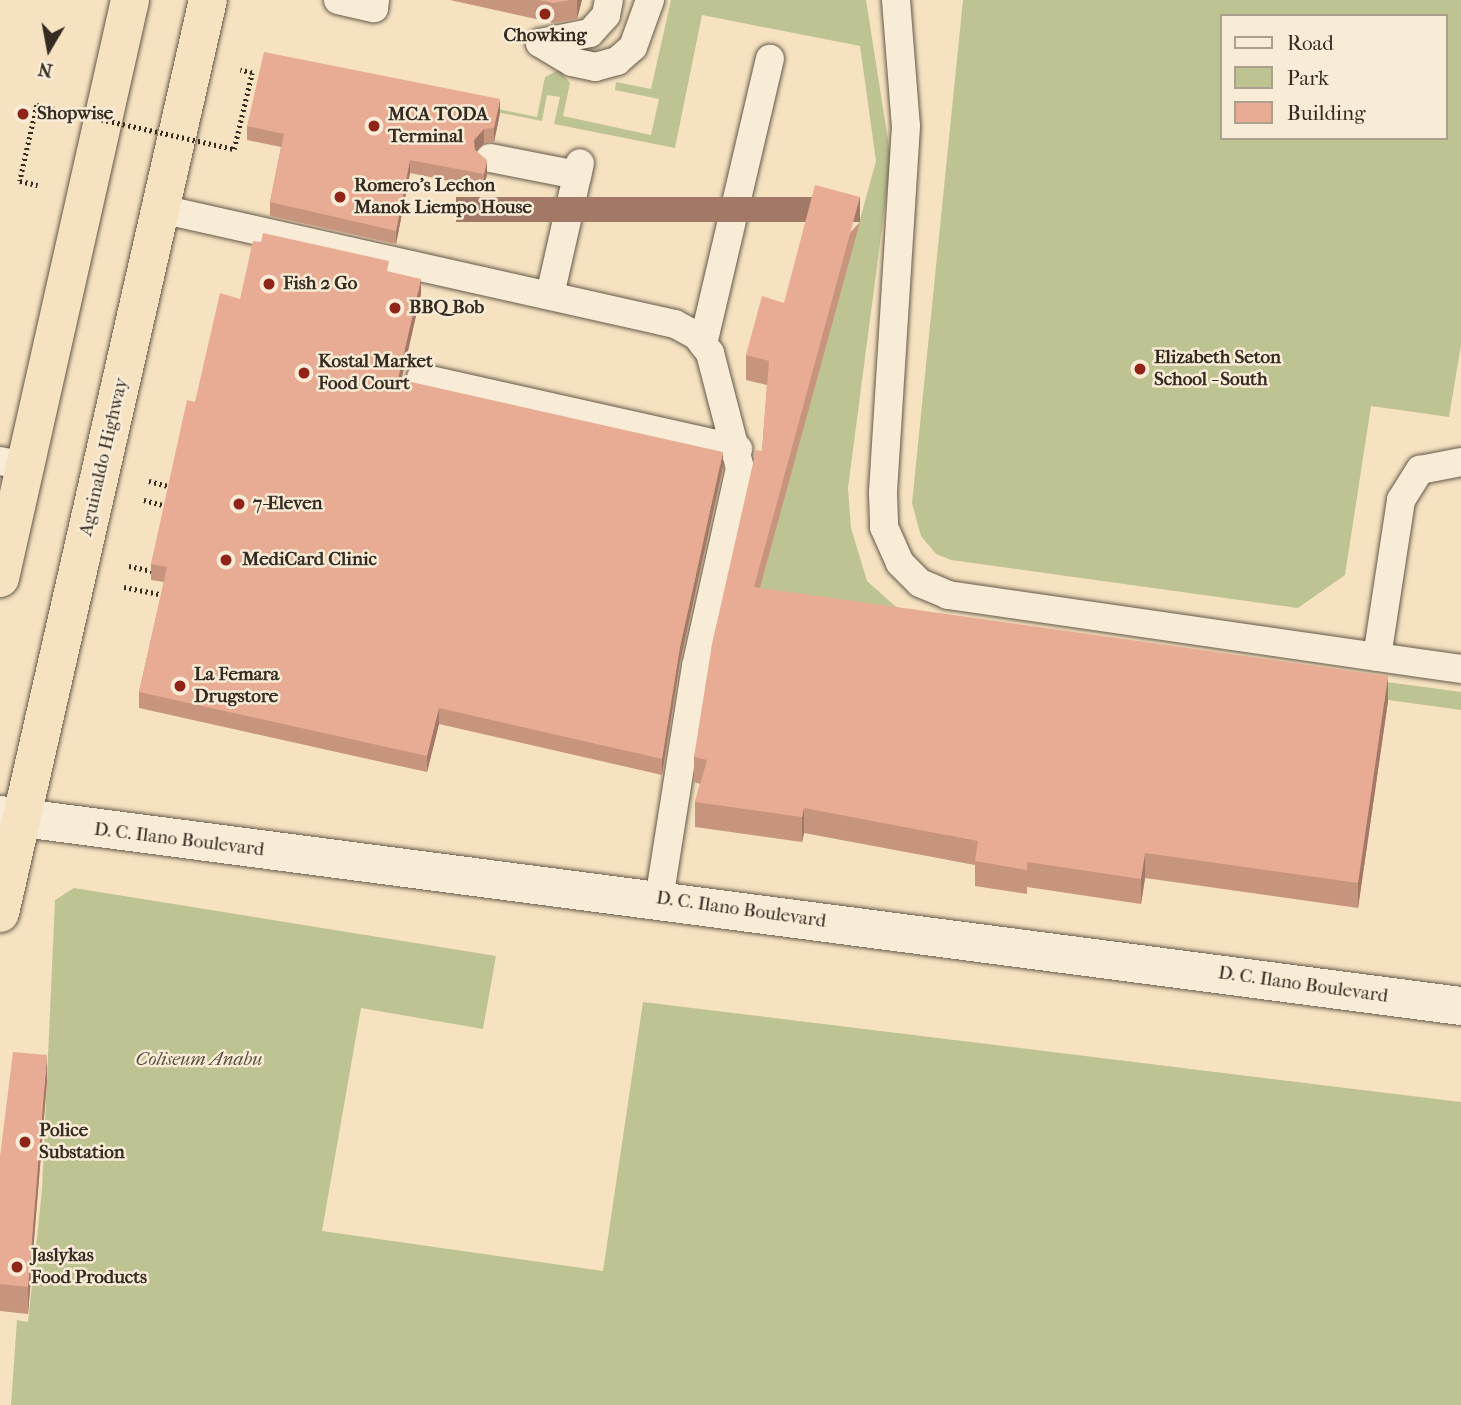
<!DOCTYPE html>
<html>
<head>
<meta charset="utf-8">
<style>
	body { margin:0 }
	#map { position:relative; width:1461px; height:1405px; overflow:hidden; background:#f6e2c1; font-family:"IM FELL French Canon",serif }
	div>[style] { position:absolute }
	.green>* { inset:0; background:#bec392 }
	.path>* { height:4.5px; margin-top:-2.25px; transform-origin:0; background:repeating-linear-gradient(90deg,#352b21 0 2px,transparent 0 5.5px) }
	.roads { filter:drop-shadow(0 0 2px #655949) drop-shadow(0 0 2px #655949) }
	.lane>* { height:28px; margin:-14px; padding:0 14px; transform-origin:14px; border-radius:14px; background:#f9ecd7 }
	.secondary>* { height:38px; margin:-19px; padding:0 19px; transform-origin:19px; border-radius:19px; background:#f9ecd7 }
	.highway>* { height:38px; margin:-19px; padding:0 19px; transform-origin:19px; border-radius:19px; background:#f6e2c1 }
	.path-bridge>* { height:4.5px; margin-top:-2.25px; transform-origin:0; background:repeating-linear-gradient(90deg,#352b21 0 2px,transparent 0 5.5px) }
	.wall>* { inset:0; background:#c7947e }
	.shaded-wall>* { inset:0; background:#a27867; transform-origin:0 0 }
	.building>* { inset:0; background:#e7ac93 }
	.dots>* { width:19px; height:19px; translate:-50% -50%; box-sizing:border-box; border:4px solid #f9ecd7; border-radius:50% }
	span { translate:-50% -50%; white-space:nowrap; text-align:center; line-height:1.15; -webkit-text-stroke:5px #f9ecd7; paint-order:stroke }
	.poi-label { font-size:19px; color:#352b21; font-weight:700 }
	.left { translate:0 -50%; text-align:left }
	.street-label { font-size:19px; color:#352b21 }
	.park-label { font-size:19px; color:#57513d; font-style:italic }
	.legend { position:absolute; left:1220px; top:14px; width:228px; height:126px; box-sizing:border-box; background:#f9ecd7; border:2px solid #ab9f8e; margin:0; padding:9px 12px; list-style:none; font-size:21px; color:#352b21 }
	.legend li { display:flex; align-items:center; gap:14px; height:35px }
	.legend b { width:35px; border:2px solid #ab9f8e }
	.north { position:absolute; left:14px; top:14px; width:70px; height:70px; -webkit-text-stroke:5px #f9ecd7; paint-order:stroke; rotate:190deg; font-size:19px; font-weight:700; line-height:28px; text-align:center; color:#352b21 }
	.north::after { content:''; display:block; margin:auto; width:24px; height:32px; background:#352b21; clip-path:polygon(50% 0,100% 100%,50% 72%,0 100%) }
</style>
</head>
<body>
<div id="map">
	<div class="green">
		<i style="clip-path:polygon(671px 0,866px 0,891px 159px,848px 488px,851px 528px,867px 581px,895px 606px,929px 620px,1461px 692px,1461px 710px,753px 613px,876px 161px,860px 46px,702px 15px,675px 148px,554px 124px,560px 97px,547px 95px,542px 121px,336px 80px,338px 76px,537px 117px,545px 77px,559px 70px,570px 83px,563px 116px,651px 135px,659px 99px,615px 90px,616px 82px,651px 89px)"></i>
		<i style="clip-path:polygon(evenodd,963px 0,1461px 0,1461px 345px,1449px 417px,1371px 406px,1345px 575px,1298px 608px,951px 560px,936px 554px,921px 536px,912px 503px,963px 0,1221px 16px,1445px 16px,1445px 138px,1221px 138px,1221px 16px)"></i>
		<i style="clip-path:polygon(74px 888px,496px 956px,483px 1029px,361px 1008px,322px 1231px,603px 1271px,643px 1002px,1461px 1102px,1461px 1405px,11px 1405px,17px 1320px,28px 1322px,42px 1190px,55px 900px)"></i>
	</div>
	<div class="path">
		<i style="left:37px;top:105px;width:78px;rotate:102.6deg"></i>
		<i style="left:20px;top:181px;width:18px;rotate:13deg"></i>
		<i style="left:234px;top:149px;width:78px;rotate:-76.7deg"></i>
		<i style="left:252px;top:73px;width:12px;rotate:-166deg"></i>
		<i style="left:149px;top:481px;width:23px;rotate:15deg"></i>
		<i style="left:144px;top:500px;width:24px;rotate:15deg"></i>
		<i style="left:129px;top:566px;width:25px;rotate:12deg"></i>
		<i style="left:124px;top:587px;width:41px;rotate:11.3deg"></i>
	</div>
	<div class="roads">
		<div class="lane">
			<i style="left:338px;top:0;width:37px;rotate:13deg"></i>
			<i style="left:374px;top:8px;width:8px;rotate:-83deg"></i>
			<i style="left:896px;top:0;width:126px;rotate:85.5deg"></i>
			<i style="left:906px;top:126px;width:368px;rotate:93.6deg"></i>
			<i style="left:883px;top:493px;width:34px;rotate:88deg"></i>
			<i style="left:884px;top:527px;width:39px;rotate:66deg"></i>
			<i style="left:900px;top:563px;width:28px;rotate:45deg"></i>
			<i style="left:920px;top:583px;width:30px;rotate:23deg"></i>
			<i style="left:948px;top:595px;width:518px;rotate:8.21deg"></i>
			<i style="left:540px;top:43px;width:37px;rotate:31deg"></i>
			<i style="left:572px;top:62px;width:24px;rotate:12deg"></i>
			<i style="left:595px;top:67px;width:23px;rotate:-15deg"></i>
			<i style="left:617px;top:61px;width:21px;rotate:-41deg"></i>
			<i style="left:633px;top:47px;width:50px;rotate:-70.1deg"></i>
			<i style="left:540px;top:43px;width:51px;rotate:-11.3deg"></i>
			<i style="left:590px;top:33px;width:24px;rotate:-48deg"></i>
			<i style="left:606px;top:15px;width:15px;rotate:-79deg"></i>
			<i style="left:490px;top:158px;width:89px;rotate:11.1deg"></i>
			<i style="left:161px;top:209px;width:527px;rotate:12.61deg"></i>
			<i style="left:675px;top:324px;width:24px;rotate:28deg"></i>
			<i style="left:696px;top:335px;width:23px;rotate:52deg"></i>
			<i style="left:710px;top:353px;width:119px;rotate:75.4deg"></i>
			<i style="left:740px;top:468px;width:203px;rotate:102.5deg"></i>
			<i style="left:696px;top:666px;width:236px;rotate:99deg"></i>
			<i style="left:550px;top:295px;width:135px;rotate:-77.2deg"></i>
			<i style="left:703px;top:344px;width:293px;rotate:-76.8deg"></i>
			<i style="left:421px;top:378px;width:325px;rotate:12.6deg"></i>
			<i style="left:0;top:461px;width:25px;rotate:11deg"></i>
			<i style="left:1377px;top:657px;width:159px;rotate:-81.3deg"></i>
			<i style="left:1401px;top:500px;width:36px;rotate:-58deg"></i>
			<i style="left:1420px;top:470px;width:42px;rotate:-11deg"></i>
		</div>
		<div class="secondary">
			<i style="left:0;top:815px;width:1473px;rotate:7.45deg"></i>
		</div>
		<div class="highway">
			<i style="left:0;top:578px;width:592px;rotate:-77.32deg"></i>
			<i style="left:0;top:913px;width:936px;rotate:-77.17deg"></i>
		</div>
	</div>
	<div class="path-bridge">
		<i style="left:37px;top:105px;width:202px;rotate:12.6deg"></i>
	</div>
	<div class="wall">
		<i style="clip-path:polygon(450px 0,582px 0,577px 19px,554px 23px)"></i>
		<i style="clip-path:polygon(500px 113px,494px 142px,484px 143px,476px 151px,487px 174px,484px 188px,410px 173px,396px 244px,270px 216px,270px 202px,281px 147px,247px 140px,247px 126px)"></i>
		<i style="clip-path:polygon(860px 222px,760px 588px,1388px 701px,1358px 908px,1145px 878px,1141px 904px,1027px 887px,1027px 894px,975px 886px,975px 865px,804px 833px,802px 842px,695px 827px,695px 802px,700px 784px,694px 782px,694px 757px,762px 451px,767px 385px,746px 380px,746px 355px,784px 303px)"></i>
		<i style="clip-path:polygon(389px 272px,421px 294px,401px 380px,723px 467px,680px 662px,662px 775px,439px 724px,427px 772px,139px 708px,139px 692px,164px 582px,151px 580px,151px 564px,195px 402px,240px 299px)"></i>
		<i style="clip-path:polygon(47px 1081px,28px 1314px,0 1311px,0 1157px)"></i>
	</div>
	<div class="shaded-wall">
		<i style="clip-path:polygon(577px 0,582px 0,577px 19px)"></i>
		<i style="clip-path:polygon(500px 99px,500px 113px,494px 142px,494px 128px)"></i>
		<i style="clip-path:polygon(484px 129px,484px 143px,474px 154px,474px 140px)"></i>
		<i style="clip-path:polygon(410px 160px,410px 173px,396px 244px,396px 231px)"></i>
		<i style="clip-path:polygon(487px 160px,487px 174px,484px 188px,484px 174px)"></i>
		<i style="left:860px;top:197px;width:25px;height:404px;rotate:90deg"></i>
		<i style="clip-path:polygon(421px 279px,421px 294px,398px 395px,398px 379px)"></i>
		<i style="clip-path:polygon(723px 452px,723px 467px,680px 662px,662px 775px,662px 759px,680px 647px)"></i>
		<i style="clip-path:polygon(1388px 676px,1388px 701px,1358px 908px,1358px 883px)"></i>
		<i style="clip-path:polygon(439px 708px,439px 724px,427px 772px,427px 756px)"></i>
		<i style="clip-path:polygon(804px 808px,804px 833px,802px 842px,802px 817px)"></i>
		<i style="clip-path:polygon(1145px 853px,1145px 878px,1141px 904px,1141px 879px)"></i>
		<i style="clip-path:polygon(47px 1055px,47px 1081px,28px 1314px,28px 1287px)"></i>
	</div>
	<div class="building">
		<i style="clip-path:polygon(539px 0,571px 0,554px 3px)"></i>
		<i style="clip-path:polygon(264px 52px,500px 99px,494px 128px,484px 129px,474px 140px,475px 150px,487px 160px,484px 174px,410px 160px,396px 231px,270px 202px,284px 134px,247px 126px)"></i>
		<i style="clip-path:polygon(815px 185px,860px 197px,754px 587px,1388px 676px,1358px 883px,1145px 853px,1141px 879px,1027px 862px,1027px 870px,975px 861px,978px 841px,804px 808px,802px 817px,695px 802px,707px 760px,694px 757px,712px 644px,756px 450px,762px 451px,769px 361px,746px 355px,762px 296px,784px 303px)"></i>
		<i style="clip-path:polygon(263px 233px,389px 261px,387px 271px,421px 279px,398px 379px,723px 452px,680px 647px,662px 759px,439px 708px,427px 756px,139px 692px,167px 567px,151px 564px,187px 400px,195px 402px,220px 293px,240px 299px,253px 241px,261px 242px)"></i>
		<i style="clip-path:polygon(13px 1052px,47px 1055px,28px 1287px,0 1284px,0 1157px)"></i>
	</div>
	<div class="dots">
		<i style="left:545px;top:14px;background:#8f2418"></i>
		<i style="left:23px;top:114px;background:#8f2418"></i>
		<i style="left:374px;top:126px;background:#8f2418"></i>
		<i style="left:340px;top:197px;background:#8f2418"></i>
		<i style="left:269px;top:284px;background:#8f2418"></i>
		<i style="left:395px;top:308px;background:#8f2418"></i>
		<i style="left:1140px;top:369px;background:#8f2418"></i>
		<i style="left:304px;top:373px;background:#8f2418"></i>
		<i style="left:239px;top:504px;background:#8f2418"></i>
		<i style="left:226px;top:560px;background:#8f2418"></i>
		<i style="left:180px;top:686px;background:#8f2418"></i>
		<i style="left:25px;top:1142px;background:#8f2418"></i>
		<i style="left:17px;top:1267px;background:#8f2418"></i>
	</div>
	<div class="poi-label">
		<span style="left:545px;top:36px">Chowking</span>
		<span class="left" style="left:37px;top:114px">Shopwise</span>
		<span class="left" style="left:388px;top:126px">MCA TODA<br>Terminal</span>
		<span class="left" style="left:354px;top:197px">Romero's Lechon<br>Manok Liempo House</span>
		<span class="left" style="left:283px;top:284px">Fish 2 Go</span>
		<span class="left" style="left:409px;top:308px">BBQ Bob</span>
		<span class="left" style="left:1154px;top:369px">Elizabeth Seton<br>School - South</span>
		<span class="left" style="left:318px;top:373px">Kostal Market<br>Food Court</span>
		<span class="left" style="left:253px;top:504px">7-Eleven</span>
		<span class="left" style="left:242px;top:560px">MediCard Clinic</span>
		<span class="left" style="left:194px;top:686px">La Femara<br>Drugstore</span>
		<span class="left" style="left:39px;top:1142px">Police<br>Substation</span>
		<span class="left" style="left:31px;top:1267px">Jaslykas<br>Food Products</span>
	</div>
	<div class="street-label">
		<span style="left:104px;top:457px;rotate:-77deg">Aguinaldo Highway</span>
		<span style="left:179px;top:840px;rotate:7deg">D. C. Ilano Boulevard</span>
		<span style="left:741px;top:910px;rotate:8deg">D. C. Ilano Boulevard</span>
		<span style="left:1303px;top:985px;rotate:8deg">D. C. Ilano Boulevard</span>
	</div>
	<div class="park-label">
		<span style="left:199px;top:1060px">Coliseum Anabu</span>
	</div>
	<ul class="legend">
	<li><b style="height:9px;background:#f9ecd7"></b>Road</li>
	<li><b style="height:19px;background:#bec392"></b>Park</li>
	<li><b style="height:19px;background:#e7ac93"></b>Building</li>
	</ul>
	<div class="north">N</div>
</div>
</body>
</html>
